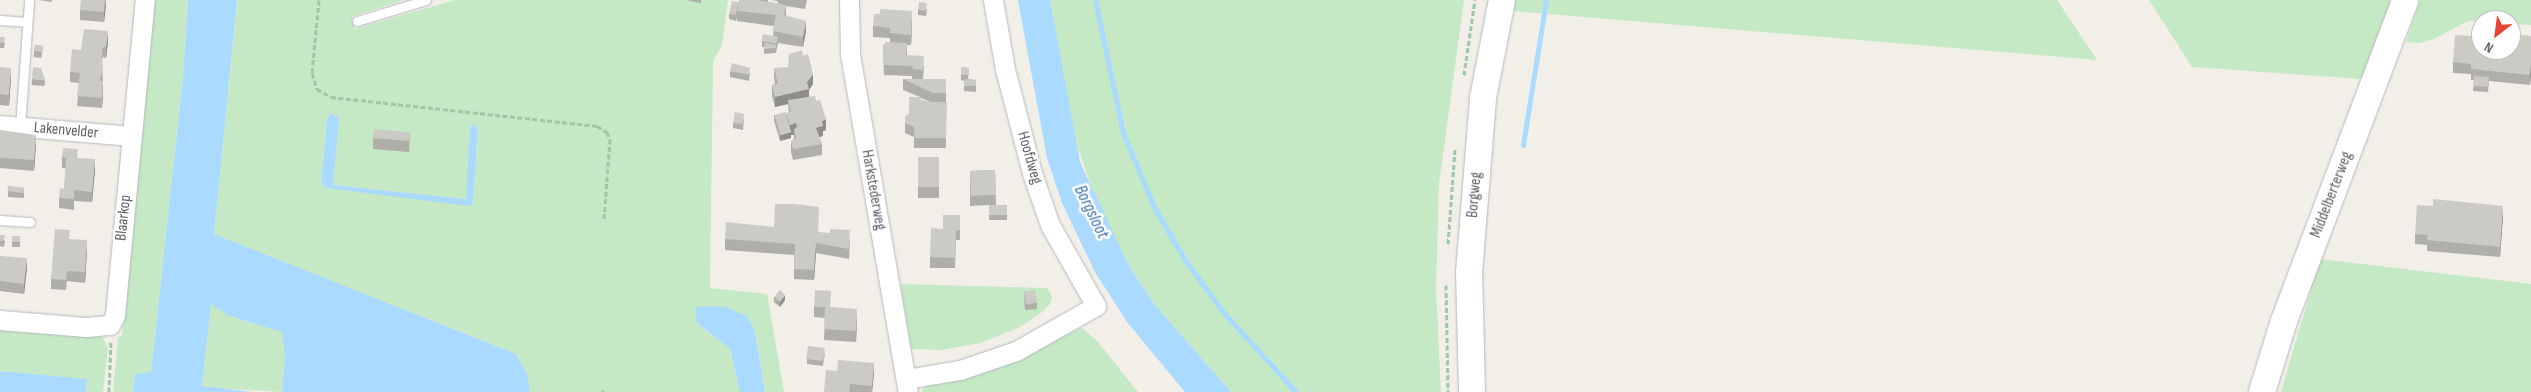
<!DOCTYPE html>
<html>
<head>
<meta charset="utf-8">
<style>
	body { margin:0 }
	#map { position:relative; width:2531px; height:392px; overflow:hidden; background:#f1efe8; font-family:"Sofia Sans Condensed",sans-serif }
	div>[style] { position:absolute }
	.green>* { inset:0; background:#c5e8c5 }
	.water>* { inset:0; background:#aadaff }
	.stream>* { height:5px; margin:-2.5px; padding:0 2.5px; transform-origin:2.5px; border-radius:2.5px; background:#aadaff }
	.path>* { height:3px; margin-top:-1.5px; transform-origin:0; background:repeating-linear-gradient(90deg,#9cc7a9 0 5px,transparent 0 7.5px) }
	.roads { filter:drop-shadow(0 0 1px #b5b8bc) drop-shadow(0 0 1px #b5b8bc) }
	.lane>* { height:9px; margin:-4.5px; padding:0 4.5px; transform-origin:4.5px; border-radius:4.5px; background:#fff }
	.street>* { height:19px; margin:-9.5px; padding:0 9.5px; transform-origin:9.5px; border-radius:9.5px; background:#fff }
	.secondary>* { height:26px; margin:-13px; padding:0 13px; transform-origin:13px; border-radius:13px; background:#fff }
	.wall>* { inset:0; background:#afaea9; transform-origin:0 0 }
	.shaded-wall>* { inset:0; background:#8f8d8a }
	.building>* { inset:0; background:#cccac5; transform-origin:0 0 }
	span { translate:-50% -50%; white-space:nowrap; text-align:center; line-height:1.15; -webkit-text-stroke:5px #fff; paint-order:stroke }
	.street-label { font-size:16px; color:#5f6368 }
	.water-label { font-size:18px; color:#4174aa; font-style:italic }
	.north { position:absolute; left:2471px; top:10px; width:50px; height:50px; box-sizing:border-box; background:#fff; border:1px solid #bfc1c3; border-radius:50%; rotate:210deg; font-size:14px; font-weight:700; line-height:20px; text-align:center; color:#5f6368 }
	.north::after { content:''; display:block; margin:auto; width:18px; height:22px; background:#ea4335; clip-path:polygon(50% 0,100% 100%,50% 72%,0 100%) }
</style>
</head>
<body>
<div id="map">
	<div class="green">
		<i style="clip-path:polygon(152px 0,188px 0,183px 78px,151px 372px,135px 374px,133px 392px,113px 392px,118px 337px,122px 336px)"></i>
		<i style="clip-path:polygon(evenodd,237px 0,404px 0,352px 16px,355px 29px,455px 0,728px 0,722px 45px,713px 61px,710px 288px,767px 294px,784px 392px,765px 392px,755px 332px,701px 327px,730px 349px,740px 392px,530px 392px,527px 374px,516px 354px,214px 234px,237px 0,331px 113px,333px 185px,467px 199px,470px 127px,474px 124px,478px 128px,473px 203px,469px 206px,321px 184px,327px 120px,331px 113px)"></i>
		<i style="clip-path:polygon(1050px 0,1464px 0,1439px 184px,1436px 288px,1441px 392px,1231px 392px,1154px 304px,1129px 266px,1099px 207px,1075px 140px)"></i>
		<i style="clip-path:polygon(1515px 0,2057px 0,2097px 60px,1512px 11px)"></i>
		<i style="clip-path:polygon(2149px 0,2398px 0,2388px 28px,2361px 79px,2192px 67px)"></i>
		<i style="clip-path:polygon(2420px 0,2531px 0,2531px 25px,2511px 24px,2511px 20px,2468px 21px,2434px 39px,2419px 43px,2406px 42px)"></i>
		<i style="clip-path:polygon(2320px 259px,2531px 284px,2531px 392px,2281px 392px)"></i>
		<i style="clip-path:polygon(901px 284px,1047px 288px,1052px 297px,1050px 304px,1041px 313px,1018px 328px,980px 343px,942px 350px,911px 349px)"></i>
		<i style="clip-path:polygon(211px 304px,229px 316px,282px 332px,285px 355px,282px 392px,202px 387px)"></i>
		<i style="clip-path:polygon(0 328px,102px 336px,108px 348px,103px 392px,86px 392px,87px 379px,0 371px)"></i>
		<i style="clip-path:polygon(1082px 328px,1098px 342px,1138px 392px,922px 392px,925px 385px)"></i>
	</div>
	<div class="water">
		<i style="clip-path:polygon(188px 0,237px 0,214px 234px,516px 354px,527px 374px,530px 392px,282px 392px,285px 355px,282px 332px,229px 316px,211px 304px,202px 386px,254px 392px,133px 392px,135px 374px,151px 372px,183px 78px)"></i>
		<i style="clip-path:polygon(1018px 0,1050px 0,1080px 162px,1129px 266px,1154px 304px,1231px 392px,1185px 392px,1127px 322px,1095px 272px,1062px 203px,1047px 158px)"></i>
		<i style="clip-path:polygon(331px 113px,339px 118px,333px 185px,466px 199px,470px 127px,474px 124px,478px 128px,473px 203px,469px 206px,327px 188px,321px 184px,327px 120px)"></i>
		<i style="clip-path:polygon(703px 306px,726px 307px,748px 317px,755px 332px,765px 392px,740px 392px,730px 349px,697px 323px,695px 308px)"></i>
		<i style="clip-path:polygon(0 371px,87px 379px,86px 392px,0 392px)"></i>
	</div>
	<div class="stream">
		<i style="left:1095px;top:0;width:136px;rotate:78.1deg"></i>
		<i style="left:1123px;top:133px;width:82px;rotate:67.2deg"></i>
		<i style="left:1155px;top:209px;width:59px;rotate:59.5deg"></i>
		<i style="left:1185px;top:260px;width:64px;rotate:53.8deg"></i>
		<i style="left:1223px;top:312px;width:108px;rotate:47.6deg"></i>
		<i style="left:1523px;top:145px;width:147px;rotate:-81deg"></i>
	</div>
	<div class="path">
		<i style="left:319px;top:0;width:73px;rotate:95.5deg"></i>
		<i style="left:312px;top:73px;width:17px;rotate:73deg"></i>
		<i style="left:317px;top:89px;width:16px;rotate:30deg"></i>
		<i style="left:331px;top:97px;width:268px;rotate:6.2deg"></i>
		<i style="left:597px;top:126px;width:12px;rotate:31deg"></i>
		<i style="left:607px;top:132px;width:8px;rotate:67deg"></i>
		<i style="left:610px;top:139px;width:82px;rotate:94.2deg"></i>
		<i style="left:1464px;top:75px;width:76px;rotate:-81.7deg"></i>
		<i style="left:1448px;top:244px;width:96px;rotate:-85.8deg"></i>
		<i style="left:1446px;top:285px;width:107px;rotate:88.9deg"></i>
		<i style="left:109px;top:392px;width:51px;rotate:-87.8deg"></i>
		<i style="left:603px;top:392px;width:2px;rotate:-90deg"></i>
	</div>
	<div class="roads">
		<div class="lane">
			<i style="left:0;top:20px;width:27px;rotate:4deg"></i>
			<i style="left:357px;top:21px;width:72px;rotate:-16.9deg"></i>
			<i style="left:20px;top:127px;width:127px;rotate:-85.9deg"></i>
			<i style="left:0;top:220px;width:30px;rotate:4deg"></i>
		</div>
		<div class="street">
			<i style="left:849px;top:0;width:54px;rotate:88.9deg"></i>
			<i style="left:850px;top:54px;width:343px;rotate:80.3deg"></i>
			<i style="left:0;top:125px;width:132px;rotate:4.8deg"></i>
			<i style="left:0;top:320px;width:86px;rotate:4.7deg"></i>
			<i style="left:86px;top:327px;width:24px;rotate:-5deg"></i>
			<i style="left:110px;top:325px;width:11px;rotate:-63deg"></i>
			<i style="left:115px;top:315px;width:316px;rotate:-84.6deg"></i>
			<i style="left:906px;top:379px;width:55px;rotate:-9.5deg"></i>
			<i style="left:960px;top:370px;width:59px;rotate:-18.7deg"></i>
			<i style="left:1016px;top:351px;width:92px;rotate:-29.4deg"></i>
			<i style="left:1096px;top:306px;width:93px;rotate:-119.6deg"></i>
			<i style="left:1050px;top:225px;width:55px;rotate:-109.1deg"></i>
			<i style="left:1032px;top:173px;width:107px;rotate:-104.6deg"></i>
			<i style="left:1005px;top:69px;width:70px;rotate:-99.9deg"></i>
		</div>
		<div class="secondary">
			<i style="left:1472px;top:392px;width:119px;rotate:-91.4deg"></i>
			<i style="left:1469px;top:273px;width:176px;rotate:-85.4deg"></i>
			<i style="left:1483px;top:98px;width:100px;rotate:-79deg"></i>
			<i style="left:2262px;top:392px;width:74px;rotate:-72.8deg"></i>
			<i style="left:2284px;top:321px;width:343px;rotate:-69.3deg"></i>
		</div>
	</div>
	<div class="wall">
		<i style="clip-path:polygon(39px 0,52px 0,52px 2px)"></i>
		<i style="clip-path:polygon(106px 0,104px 22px,80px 20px,80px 10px)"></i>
		<i style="clip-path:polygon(686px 0,701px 0,701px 3px)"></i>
		<i style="clip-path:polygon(739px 0,768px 0,768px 2px,779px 4px,777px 1px,772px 0,807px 0,805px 9px,786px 6px,786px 15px,806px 31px,803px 47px,778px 43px,776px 53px,764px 54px,764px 47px,762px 47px,762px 41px,773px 36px,774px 26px,737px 21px,737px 17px,736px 21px,729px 19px,729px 14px,739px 2px)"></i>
		<i style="clip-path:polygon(927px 9px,926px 16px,918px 15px,918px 10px)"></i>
		<i style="clip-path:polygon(evenodd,880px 14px,912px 21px,911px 45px,907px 45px,907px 55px,924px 66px,923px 79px,946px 79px,946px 148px,914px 148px,914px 137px,905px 133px,905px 117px,909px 114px,920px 97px,903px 90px,903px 79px,912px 79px,912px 76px,884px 75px,883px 45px,890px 42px,890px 38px,873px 37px,873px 26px,880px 14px,921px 98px,931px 102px,921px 100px,921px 98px)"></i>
		<i style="clip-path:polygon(2473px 36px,2531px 36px,2531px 73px,2530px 85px,2489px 81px,2488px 92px,2473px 91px,2474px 80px,2471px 80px,2471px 74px,2453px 73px,2453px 62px)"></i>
		<i style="clip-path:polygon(0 37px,5px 43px,4px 48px,0 48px)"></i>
		<i style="clip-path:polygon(108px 41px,106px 58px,103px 57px,102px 60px,103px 85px,102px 108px,77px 106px,79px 83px,70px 82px,70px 72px)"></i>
		<i style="left:35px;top:45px;width:8px;height:12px;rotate:7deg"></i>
		<i style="clip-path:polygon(0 67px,11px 78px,9px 106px,0 105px)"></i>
		<i style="clip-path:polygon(961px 67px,969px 68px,968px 79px,976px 80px,976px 92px,964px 91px,964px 81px,961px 80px)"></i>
		<i style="clip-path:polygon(774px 68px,813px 84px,809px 90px,809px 97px,826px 130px,823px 131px,823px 136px,819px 137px,822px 144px,822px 155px,793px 160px,791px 152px,791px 142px,794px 139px,794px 135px,791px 135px,791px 138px,780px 141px,774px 121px,774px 115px,786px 118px,786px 113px,789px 113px,788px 104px,775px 107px,772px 96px,772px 85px,775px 84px,774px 78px)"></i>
		<i style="clip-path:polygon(730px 71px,750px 73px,749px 81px,730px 77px)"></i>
		<i style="left:32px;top:79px;width:13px;height:6px;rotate:4deg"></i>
		<i style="clip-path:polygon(744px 119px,743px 130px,733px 128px,733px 123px)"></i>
		<i style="clip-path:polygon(0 130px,36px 145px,34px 171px,0 168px)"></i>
		<i style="clip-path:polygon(410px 132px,409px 152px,373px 149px,373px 138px)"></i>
		<i style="clip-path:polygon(62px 157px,78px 158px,95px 170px,92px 202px,74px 201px,74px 210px,59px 208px,59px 198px,64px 189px,66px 168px,62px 168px)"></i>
		<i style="left:918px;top:157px;width:21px;height:41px"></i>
		<i style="clip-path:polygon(995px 170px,996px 205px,1007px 205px,1007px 220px,989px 220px,989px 205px,970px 206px,970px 171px)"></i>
		<i style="clip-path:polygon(8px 186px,24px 188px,24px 198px,8px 197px)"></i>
		<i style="clip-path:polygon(960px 215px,960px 240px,956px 240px,955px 268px,930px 268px,930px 257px)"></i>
		<i style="clip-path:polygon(2503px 216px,2500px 257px,2427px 251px,2427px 245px,2415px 244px,2415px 234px)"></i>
		<i style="clip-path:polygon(818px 232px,850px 241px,849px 259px,816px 253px,814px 280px,794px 279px,794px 255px,725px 250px,725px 239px)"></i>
		<i style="clip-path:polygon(0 235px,5px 241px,4px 247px,0 246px)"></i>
		<i style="left:12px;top:236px;width:8px;height:11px"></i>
		<i style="clip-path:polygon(70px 239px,87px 250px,85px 283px,67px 281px,66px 290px,51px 289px,51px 279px)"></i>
		<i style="clip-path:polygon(0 256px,27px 268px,24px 294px,0 291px)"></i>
		<i style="clip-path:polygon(1024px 291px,1037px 303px,1037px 309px,1025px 310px)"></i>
		<i style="clip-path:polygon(774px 297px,785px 300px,780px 307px,774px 302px)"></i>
		<i style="clip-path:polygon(814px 307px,830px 307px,857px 319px,856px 342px,824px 340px,825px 318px,814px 317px)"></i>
		<i style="clip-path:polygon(825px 353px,823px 366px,807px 364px,807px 359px)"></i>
		<i style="clip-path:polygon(874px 373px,872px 392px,824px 392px)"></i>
	</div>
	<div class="shaded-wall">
		<i style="clip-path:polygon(105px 0,106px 6px,104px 22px,104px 12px)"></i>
		<i style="clip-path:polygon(912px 11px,912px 21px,911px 45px,911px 35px)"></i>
		<i style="clip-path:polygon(806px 21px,806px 31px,803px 47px,803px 37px)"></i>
		<i style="clip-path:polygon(108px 31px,108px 41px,106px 58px,106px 47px)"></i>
		<i style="clip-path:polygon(2531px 63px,2531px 73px,2530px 85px,2530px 75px)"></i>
		<i style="clip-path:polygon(11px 68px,11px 78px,9px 106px,9px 95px)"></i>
		<i style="clip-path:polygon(813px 74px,813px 84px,809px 90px,809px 100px,788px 100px,788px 104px,775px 107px,775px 97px,807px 82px)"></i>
		<i style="clip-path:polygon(103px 81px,103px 92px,102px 108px,102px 98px)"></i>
		<i style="clip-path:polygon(826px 119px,826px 130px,823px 131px,823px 136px,816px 138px,816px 128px,822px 121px)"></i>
		<i style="clip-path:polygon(796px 123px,796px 134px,794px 129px,794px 135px,791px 135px,791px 138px,780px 141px,780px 135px,790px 132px,790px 125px)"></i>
		<i style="clip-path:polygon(36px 135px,36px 145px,34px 171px,34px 160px)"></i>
		<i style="clip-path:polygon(95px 159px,95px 170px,92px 202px,92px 192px)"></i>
		<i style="clip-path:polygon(2503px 206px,2503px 216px,2500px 257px,2500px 247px)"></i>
		<i style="clip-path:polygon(87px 240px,87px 250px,85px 283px,85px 272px)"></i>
		<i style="clip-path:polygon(816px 243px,816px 253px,814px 280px,814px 270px)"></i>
		<i style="clip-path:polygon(27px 258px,27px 268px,24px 294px,24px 284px)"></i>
		<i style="clip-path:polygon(785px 295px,785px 300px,780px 307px,780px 302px)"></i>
		<i style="clip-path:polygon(857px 309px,857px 319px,856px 342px,856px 331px)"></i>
		<i style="clip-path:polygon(874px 363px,874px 373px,872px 392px,872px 386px)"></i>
	</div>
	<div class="building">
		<i style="clip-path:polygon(81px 0,105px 0,104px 12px,80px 10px)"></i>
		<i style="clip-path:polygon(739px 0,757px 0,786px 5px,784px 15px,806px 21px,803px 37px,773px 31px,776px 15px,737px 11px)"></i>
		<i style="clip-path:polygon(732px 1px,738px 2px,736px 15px,729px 14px)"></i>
		<i style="left:919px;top:2px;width:8px;height:8px;rotate:7deg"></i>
		<i style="clip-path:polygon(880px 9px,912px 11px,911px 35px,890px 33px,890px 28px,873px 26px,874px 14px,880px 14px)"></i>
		<i style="clip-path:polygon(84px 29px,108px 31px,106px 47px,103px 47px,102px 52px,103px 75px,101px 74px,100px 81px,103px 81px,102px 98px,77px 96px,80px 73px,70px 72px,72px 49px,81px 50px)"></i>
		<i style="clip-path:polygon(2474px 30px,2481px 31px,2481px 50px,2511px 50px,2511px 34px,2531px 36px,2531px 63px,2530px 75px,2471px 69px,2471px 64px,2453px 62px,2455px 35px,2473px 36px)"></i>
		<i style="left:763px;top:34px;width:15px;height:7px;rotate:11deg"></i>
		<i style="clip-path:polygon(0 37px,5px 37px,4px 43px,0 42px)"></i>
		<i style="clip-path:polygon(886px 42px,907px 43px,906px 55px,924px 56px,923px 70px,912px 69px,913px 66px,884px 65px,883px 45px)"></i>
		<i style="clip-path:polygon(765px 43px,776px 45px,776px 48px,764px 49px)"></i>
		<i style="left:35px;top:45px;width:8px;height:6px;rotate:7deg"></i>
		<i style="clip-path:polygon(802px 50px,803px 56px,808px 54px,813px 74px,807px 82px,809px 89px,775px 97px,772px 85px,778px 84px,774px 68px,788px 67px,789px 54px)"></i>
		<i style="clip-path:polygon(732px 63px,750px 68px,749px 75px,730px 71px)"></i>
		<i style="clip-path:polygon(0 67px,11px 68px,9px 95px,0 94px)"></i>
		<i style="clip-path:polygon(33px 67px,41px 68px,45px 80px,32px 79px)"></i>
		<i style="clip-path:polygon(961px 67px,969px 68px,968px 75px,961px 75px)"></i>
		<i style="left:2474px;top:76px;width:15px;height:10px;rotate:4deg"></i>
		<i style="clip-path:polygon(903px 79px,946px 79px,946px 93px,933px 93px)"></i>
		<i style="clip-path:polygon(964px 79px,976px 80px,976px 86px,964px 86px)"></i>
		<i style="clip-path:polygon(815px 96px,816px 101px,820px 100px,826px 119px,822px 121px,823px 126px,816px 128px,822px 144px,793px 149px,791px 142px,796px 138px,794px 129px,798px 127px,796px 123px,790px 125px,786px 113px,791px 112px,788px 100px)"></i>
		<i style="clip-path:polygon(909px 97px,921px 97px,921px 100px,931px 102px,947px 102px,946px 138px,914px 138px,914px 127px,905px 123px,905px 117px,909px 114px)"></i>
		<i style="clip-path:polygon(735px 112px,744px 114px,743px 124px,733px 123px)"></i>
		<i style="left:785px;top:112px;width:21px;height:11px;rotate:73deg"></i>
		<i style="left:374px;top:129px;width:36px;height:9px;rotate:5deg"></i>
		<i style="clip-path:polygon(0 130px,36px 135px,34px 160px,0 158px)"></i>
		<i style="clip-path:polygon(63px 148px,78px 149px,77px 158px,95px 159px,92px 192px,74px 190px,74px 199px,59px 198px,60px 188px,64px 189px,66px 158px,62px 157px)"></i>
		<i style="left:918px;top:157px;width:21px;height:30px"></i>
		<i style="left:995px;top:170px;width:25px;height:25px;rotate:88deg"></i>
		<i style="left:8px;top:186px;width:16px;height:5px;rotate:7deg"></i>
		<i style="clip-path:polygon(2433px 199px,2503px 206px,2500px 247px,2427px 240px,2428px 235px,2415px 234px,2417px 205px,2433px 206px)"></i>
		<i style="clip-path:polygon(775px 204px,795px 204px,819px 207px,818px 232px,830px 233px,830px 229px,850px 230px,849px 249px,816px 243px,814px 270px,794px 269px,795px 244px,725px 239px,726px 222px,774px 227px)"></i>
		<i style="left:989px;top:205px;width:18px;height:10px"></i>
		<i style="clip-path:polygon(943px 215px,960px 215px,960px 230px,956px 230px,955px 258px,930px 257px,931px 228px,943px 229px)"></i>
		<i style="clip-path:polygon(55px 229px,70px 230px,69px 239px,87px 240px,85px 272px,67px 271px,66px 280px,51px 279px)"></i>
		<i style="clip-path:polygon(0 235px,5px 235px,4px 241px,0 241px)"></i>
		<i style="left:12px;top:236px;width:8px;height:6px"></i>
		<i style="clip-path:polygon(0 256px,27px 258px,24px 284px,0 281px)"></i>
		<i style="clip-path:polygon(780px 290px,785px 295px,780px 302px,774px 297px)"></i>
		<i style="clip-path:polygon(815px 290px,831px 291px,830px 307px,857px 309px,856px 331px,824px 329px,825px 307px,814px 307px)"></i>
		<i style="left:1035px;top:290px;width:13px;height:11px;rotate:81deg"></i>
		<i style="left:808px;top:346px;width:17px;height:13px;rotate:7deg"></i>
		<i style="clip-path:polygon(838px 360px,874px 363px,872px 386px,850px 384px,849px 392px,824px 392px,826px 370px,837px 371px)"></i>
	</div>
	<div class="street-label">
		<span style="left:66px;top:131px;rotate:5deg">Lakenvelder</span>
		<span style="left:1029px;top:158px;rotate:74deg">Hoofdweg</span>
		<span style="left:873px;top:190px;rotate:80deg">Harkstederweg</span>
		<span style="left:1475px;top:195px;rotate:-85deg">Borgweg</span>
		<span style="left:2332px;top:195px;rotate:-69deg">Middelberterweg</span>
		<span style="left:124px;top:218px;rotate:-84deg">Blaarkop</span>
	</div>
	<div class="water-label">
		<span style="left:1091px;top:212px;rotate:64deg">Borgsloot</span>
	</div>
	<div class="north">N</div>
</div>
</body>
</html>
